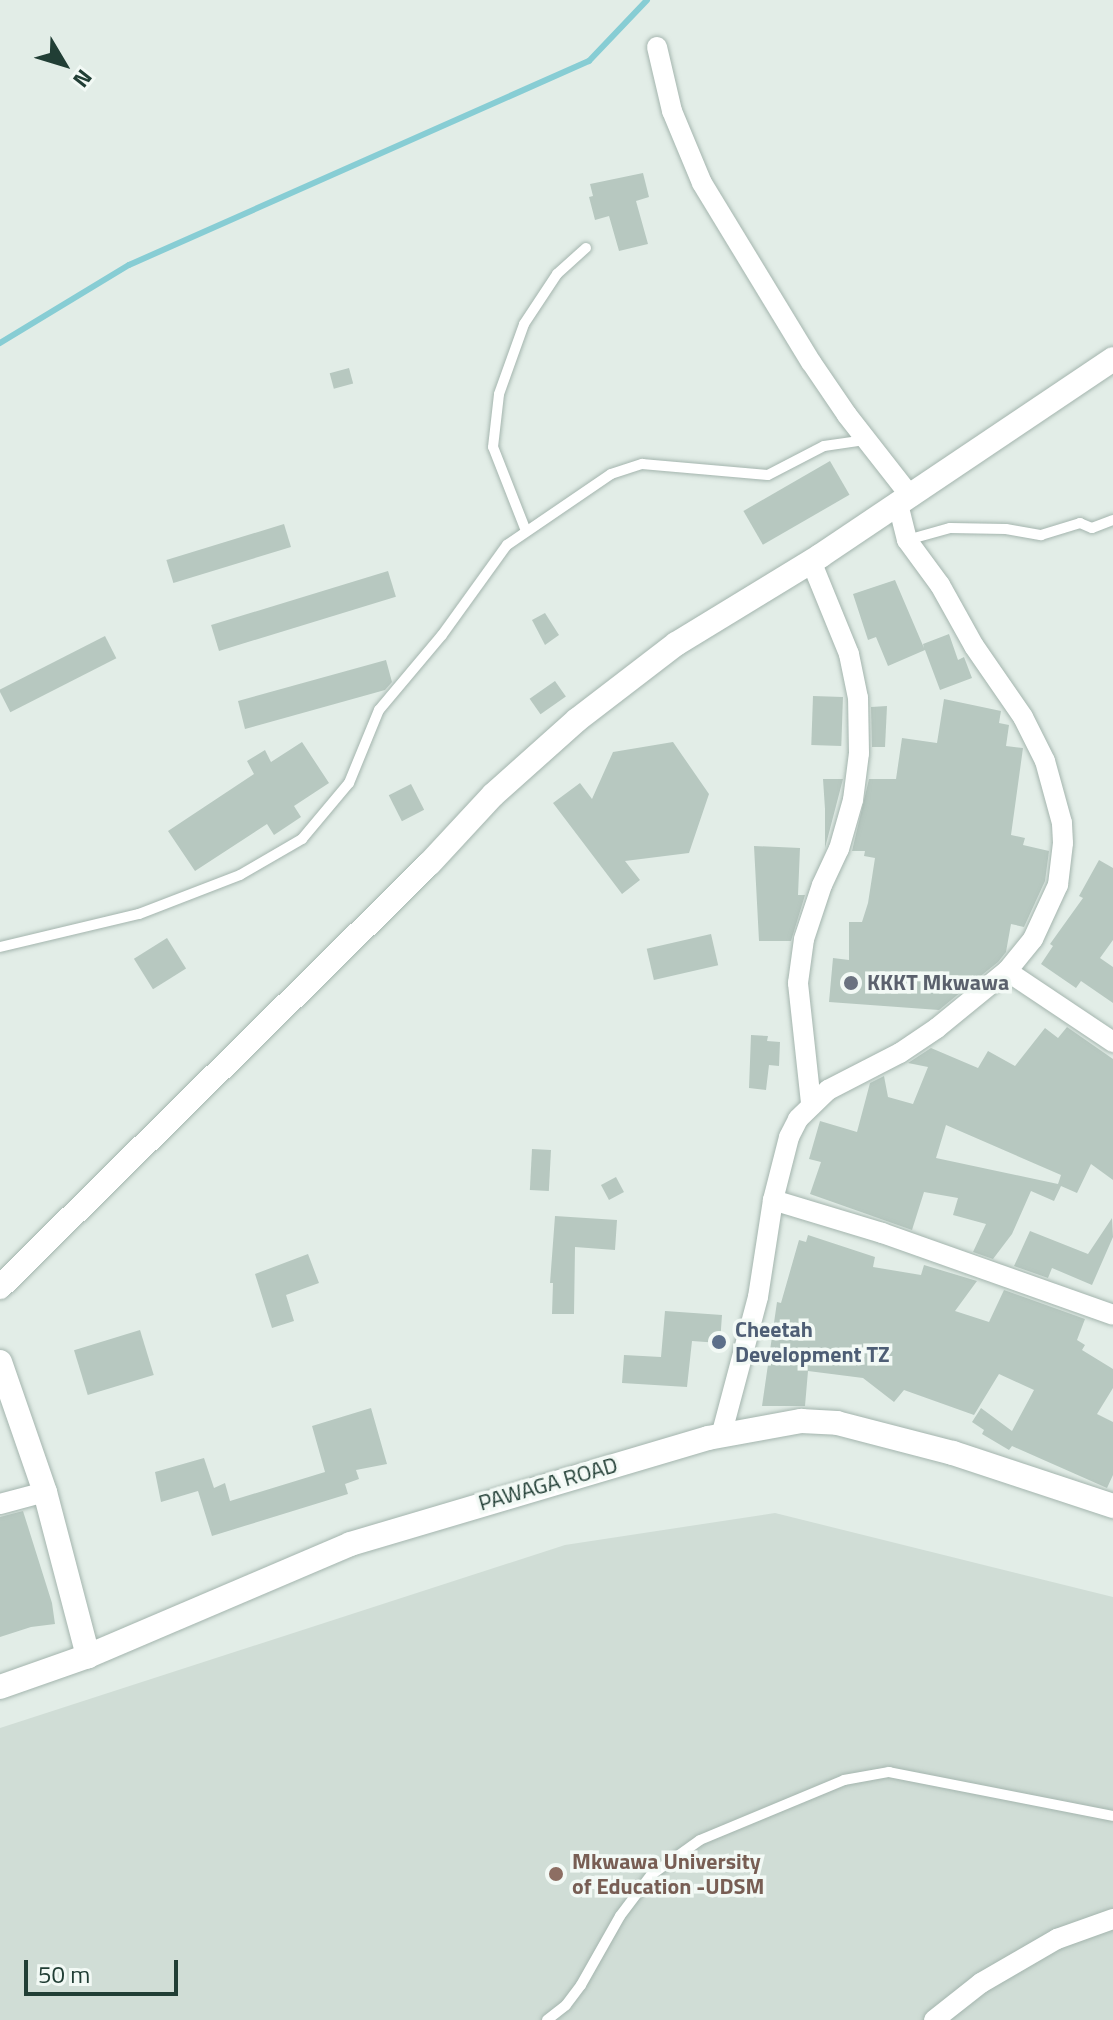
<!DOCTYPE html>
<html>
<head>
<meta charset="utf-8">
<style>
	body { margin:0 }
	#map { position:relative; width:1113px; height:2020px; overflow:hidden; background:#e2ede7; font-family:"Titillium Web",sans-serif }
	div>[style] { position:absolute }
	.built>* { inset:0; background:#d0ddd6 }
	.stream>* { height:6px; margin:-3px; padding:0 3px; transform-origin:3px; border-radius:3px; background:#87cdd4 }
	.building>* { inset:0; background:#b7c8c0; transform-origin:0 0 }
	.roads { filter:drop-shadow(0 0 2px #a4b5ae) drop-shadow(0 0 2px #a4b5ae) }
	.lane>* { height:10px; margin:-5px; padding:0 5px; transform-origin:5px; border-radius:5px; background:#fff }
	.street>* { height:20px; margin:-10px; padding:0 10px; transform-origin:10px; border-radius:10px; background:#fff }
	.secondary>* { height:24px; margin:-12px; padding:0 12px; transform-origin:12px; border-radius:12px; background:#fff }
	.dots>* { width:22px; height:22px; translate:-50% -50%; box-sizing:border-box; border:4px solid #f2f9f5; border-radius:50% }
	span { translate:-50% -50%; white-space:nowrap; text-align:center; line-height:1.15; -webkit-text-stroke:7px #f2f9f5; paint-order:stroke }
	.worship-label { font-size:22px; color:#5b616d; font-weight:700 }
	.left { translate:0 -50%; text-align:left }
	.service-label { font-size:22px; color:#4e5e75; font-weight:700 }
	.street-label { font-size:22px; color:#213e35 }
	.education-label { font-size:22px; color:#785e54; font-weight:700 }
	.north { position:absolute; left:24px; top:24px; width:80px; height:80px; -webkit-text-stroke:6px #f2f9f5; paint-order:stroke; rotate:128deg; font-size:22px; font-weight:700; line-height:32px; text-align:center; color:#213e35 }
	.north::after { content:''; display:block; margin:auto; width:28px; height:36px; background:#213e35; clip-path:polygon(50% 0,100% 100%,50% 72%,0 100%) }
	.scale { position:absolute; left:24px; top:1960px; width:154px; height:36px; box-sizing:border-box; border:4px solid #213e35; border-top:0; padding-left:10px; font-size:24px; line-height:28px; white-space:nowrap; color:#213e35; -webkit-text-stroke:6px #f2f9f5; paint-order:stroke }
</style>
</head>
<body>
<div id="map">
	<div class="built">
		<i style="clip-path:polygon(775px 1513px,1113px 1597px,1113px 2020px,0 2020px,0 1728px,565px 1545px)"></i>
	</div>
	<div class="stream">
		<i style="left:0;top:343px;width:151px;rotate:-31.2deg"></i>
		<i style="left:129px;top:265px;width:503px;rotate:-23.92deg"></i>
		<i style="left:589px;top:61px;width:84px;rotate:-46.4deg"></i>
	</div>
	<div class="building">
		<i style="clip-path:polygon(643px 173px,649px 197px,636px 201px,648px 244px,619px 251px,609px 216px,595px 220px,589px 197px,593px 196px,590px 184px)"></i>
		<i style="left:349px;top:368px;width:16px;height:20px;rotate:75deg"></i>
		<i style="left:830px;top:461px;width:39px;height:100px;rotate:60deg"></i>
		<i style="left:284px;top:524px;width:24px;height:123px;rotate:73deg"></i>
		<i style="left:388px;top:571px;width:27px;height:185px;rotate:73deg"></i>
		<i style="clip-path:polygon(895px 580px,924px 648px,923px 644px,949px 634px,958px 660px,964px 657px,972px 678px,940px 690px,925px 650px,888px 666px,876px 637px,868px 640px,853px 594px)"></i>
		<i style="clip-path:polygon(545px 613px,559px 635px,545px 645px,532px 620px)"></i>
		<i style="left:105px;top:636px;width:25px;height:119px;rotate:63deg"></i>
		<i style="clip-path:polygon(386px 660px,392px 682px,385px 690px,245px 729px,238px 701px)"></i>
		<i style="left:555px;top:681px;width:19px;height:31px;rotate:55deg"></i>
		<i style="left:813px;top:696px;width:30px;height:49px;rotate:2deg"></i>
		<i style="clip-path:polygon(944px 699px,1001px 711px,999px 723px,1009px 725px,1006px 746px,1023px 748px,1011px 835px,1025px 838px,1023px 845px,1049px 851px,1045px 881px,1024px 927px,1011px 924px,1006px 952px,998px 962px,967px 987px,962px 986px,961px 992px,939px 1010px,829px 1002px,833px 958px,849px 960px,849px 922px,862px 922px,868px 903px,875px 858px,864px 856px,865px 851px,852px 851px,869px 779px,896px 779px,902px 738px,937px 743px)"></i>
		<i style="clip-path:polygon(887px 706px,885px 747px,872px 747px,871px 707px)"></i>
		<i style="clip-path:polygon(302px 742px,329px 783px,294px 806px,301px 817px,274px 835px,267px 824px,195px 871px,168px 831px,254px 774px,247px 761px,265px 750px,271px 762px)"></i>
		<i style="clip-path:polygon(673px 742px,709px 794px,689px 853px,625px 861px,640px 880px,622px 894px,553px 803px,580px 783px,592px 799px,613px 752px)"></i>
		<i style="clip-path:polygon(823px 779px,843px 779px,825px 848px,825px 809px)"></i>
		<i style="left:411px;top:784px;width:29px;height:25px;rotate:63deg"></i>
		<i style="clip-path:polygon(754px 846px,800px 848px,798px 895px,805px 895px,791px 941px,759px 941px)"></i>
		<i style="clip-path:polygon(1099px 860px,1113px 868px,1113px 940px,1100px 958px,1113px 967px,1113px 1003px,1081px 981px,1076px 988px,1041px 964px,1053px 946px,1050px 944px,1083px 898px,1079px 896px)"></i>
		<i style="left:711px;top:934px;width:32px;height:66px;rotate:77deg"></i>
		<i style="left:167px;top:938px;width:36px;height:39px;rotate:58deg"></i>
		<i style="clip-path:polygon(evenodd,1067px 1027px,1113px 1059px,1113px 1180px,1091px 1164px,1077px 1193px,1061px 1186px,1054px 1201px,1031px 1191px,1012px 1234px,993px 1259px,973px 1252px,986px 1224px,953px 1215px,958px 1198px,924px 1192px,912px 1230px,810px 1194px,821px 1162px,809px 1159px,820px 1121px,857px 1132px,870px 1083px,884px 1076px,888px 1097px,913px 1104px,928px 1067px,908px 1063px,931px 1048px,978px 1068px,988px 1051px,1015px 1066px,1045px 1028px,1058px 1038px,1067px 1027px,946px 1125px,1061px 1175px,1058px 1184px,936px 1158px,946px 1125px)"></i>
		<i style="clip-path:polygon(751px 1035px,768px 1036px,767px 1041px,780px 1042px,779px 1066px,769px 1065px,766px 1090px,749px 1088px)"></i>
		<i style="left:532px;top:1149px;width:19px;height:41px;rotate:3deg"></i>
		<i style="left:616px;top:1177px;width:17px;height:17px;rotate:62deg"></i>
		<i style="clip-path:polygon(555px 1216px,617px 1220px,615px 1250px,575px 1247px,574px 1314px,552px 1314px,553px 1283px,550px 1283px)"></i>
		<i style="clip-path:polygon(1112px 1218px,1113px 1237px,1092px 1285px,1052px 1268px,1048px 1278px,1014px 1266px,1030px 1231px,1088px 1254px)"></i>
		<i style="clip-path:polygon(808px 1235px,875px 1257px,873px 1267px,921px 1275px,924px 1265px,977px 1281px,955px 1311px,989px 1322px,1004px 1290px,1085px 1319px,1077px 1340px,1085px 1345px,1082px 1350px,1113px 1369px,1113px 1388px,1097px 1414px,1113px 1422px,1113px 1475px,1107px 1488px,1012px 1446px,1009px 1450px,982px 1434px,984px 1430px,972px 1422px,981px 1408px,1012px 1431px,1034px 1390px,999px 1374px,974px 1415px,904px 1390px,894px 1402px,863px 1378px,808px 1371px,805px 1406px,762px 1406px,777px 1302px,781px 1303px,799px 1240px,806px 1242px)"></i>
		<i style="clip-path:polygon(308px 1254px,319px 1283px,286px 1295px,294px 1321px,272px 1328px,255px 1274px)"></i>
		<i style="clip-path:polygon(665px 1311px,722px 1315px,720px 1343px,692px 1341px,687px 1387px,622px 1383px,624px 1355px,661px 1357px)"></i>
		<i style="left:140px;top:1330px;width:47px;height:69px;rotate:73deg"></i>
		<i style="clip-path:polygon(371px 1408px,387px 1464px,356px 1470px,359px 1479px,345px 1484px,348px 1494px,212px 1536px,198px 1491px,161px 1502px,155px 1472px,204px 1458px,214px 1488px,225px 1483px,230px 1501px,325px 1472px,312px 1426px)"></i>
		<i style="clip-path:polygon(23px 1511px,52px 1603px,55px 1624px,31px 1627px,0 1637px,0 1517px)"></i>
	</div>
	<div class="roads">
		<div class="lane">
			<i style="left:526px;top:531px;width:90px;rotate:-111.4deg"></i>
			<i style="left:493px;top:447px;width:53px;rotate:-83.5deg"></i>
			<i style="left:499px;top:394px;width:74px;rotate:-70.3deg"></i>
			<i style="left:524px;top:324px;width:60px;rotate:-56.6deg"></i>
			<i style="left:557px;top:274px;width:39px;rotate:-42deg"></i>
			<i style="left:907px;top:540px;width:45px;rotate:-15.6deg"></i>
			<i style="left:950px;top:528px;width:56px;rotate:1deg"></i>
			<i style="left:1006px;top:529px;width:36px;rotate:10deg"></i>
			<i style="left:1041px;top:535px;width:41px;rotate:-17.1deg"></i>
			<i style="left:1080px;top:523px;width:13px;rotate:23deg"></i>
			<i style="left:1092px;top:528px;width:22px;rotate:-21deg"></i>
			<i style="left:0;top:947px;width:143px;rotate:-13.4deg"></i>
			<i style="left:139px;top:914px;width:108px;rotate:-21.1deg"></i>
			<i style="left:240px;top:875px;width:72px;rotate:-30.1deg"></i>
			<i style="left:302px;top:839px;width:73px;rotate:-50deg"></i>
			<i style="left:349px;top:783px;width:79px;rotate:-67.7deg"></i>
			<i style="left:379px;top:710px;width:98px;rotate:-50deg"></i>
			<i style="left:442px;top:635px;width:111px;rotate:-54.2deg"></i>
			<i style="left:507px;top:545px;width:126px;rotate:-34.3deg"></i>
			<i style="left:611px;top:474px;width:33px;rotate:-18deg"></i>
			<i style="left:642px;top:464px;width:126px;rotate:5deg"></i>
			<i style="left:768px;top:475px;width:63px;rotate:-27.4deg"></i>
			<i style="left:824px;top:446px;width:41px;rotate:-8.3deg"></i>
			<i style="left:547px;top:2020px;width:24px;rotate:-38deg"></i>
			<i style="left:566px;top:2005px;width:25px;rotate:-53deg"></i>
			<i style="left:581px;top:1985px;width:79px;rotate:-60.5deg"></i>
			<i style="left:620px;top:1916px;width:51px;rotate:-52.9deg"></i>
			<i style="left:651px;top:1875px;width:60px;rotate:-35.5deg"></i>
			<i style="left:700px;top:1840px;width:156px;rotate:-22.6deg"></i>
			<i style="left:844px;top:1780px;width:46px;rotate:-10.1deg"></i>
			<i style="left:889px;top:1772px;width:228px;rotate:11.1deg"></i>
		</div>
		<div class="street">
			<i style="left:657px;top:47px;width:66px;rotate:76.8deg"></i>
			<i style="left:672px;top:111px;width:78px;rotate:67.4deg"></i>
			<i style="left:702px;top:183px;width:210px;rotate:58.7deg"></i>
			<i style="left:811px;top:362px;width:64px;rotate:55.8deg"></i>
			<i style="left:847px;top:415px;width:104px;rotate:52deg"></i>
			<i style="left:1007px;top:971px;width:128px;rotate:33.8deg"></i>
			<i style="left:811px;top:1103px;width:121px;rotate:-96.2deg"></i>
			<i style="left:798px;top:983px;width:44px;rotate:-82.2deg"></i>
			<i style="left:804px;top:939px;width:57px;rotate:-71.6deg"></i>
			<i style="left:822px;top:885px;width:40px;rotate:-65deg"></i>
			<i style="left:839px;top:849px;width:51px;rotate:-74.1deg"></i>
			<i style="left:853px;top:800px;width:47px;rotate:-82.7deg"></i>
			<i style="left:859px;top:753px;width:55px;rotate:-91deg"></i>
			<i style="left:858px;top:698px;width:45px;rotate:-101.6deg"></i>
			<i style="left:849px;top:654px;width:100px;rotate:-112.2deg"></i>
			<i style="left:773px;top:1200px;width:114px;rotate:16.8deg"></i>
			<i style="left:882px;top:1233px;width:245px;rotate:19.5deg"></i>
			<i style="left:721px;top:1436px;width:144px;rotate:-75.1deg"></i>
			<i style="left:758px;top:1297px;width:98px;rotate:-81.2deg"></i>
			<i style="left:773px;top:1200px;width:65px;rotate:-75.7deg"></i>
			<i style="left:789px;top:1137px;width:20px;rotate:-63deg"></i>
			<i style="left:798px;top:1119px;width:42px;rotate:-44deg"></i>
			<i style="left:828px;top:1090px;width:81px;rotate:-27.2deg"></i>
			<i style="left:900px;top:1053px;width:45px;rotate:-34deg"></i>
			<i style="left:937px;top:1028px;width:90px;rotate:-39.2deg"></i>
			<i style="left:1007px;top:971px;width:41px;rotate:-50.9deg"></i>
			<i style="left:1033px;top:939px;width:60px;rotate:-65.2deg"></i>
			<i style="left:1058px;top:885px;width:42px;rotate:-83.2deg"></i>
			<i style="left:1063px;top:843px;width:20px;rotate:-93deg"></i>
			<i style="left:1062px;top:823px;width:64px;rotate:-105.3deg"></i>
			<i style="left:1045px;top:761px;width:49px;rotate:-116.6deg"></i>
			<i style="left:1023px;top:717px;width:86px;rotate:-124.6deg"></i>
			<i style="left:974px;top:646px;width:70px;rotate:-119.1deg"></i>
			<i style="left:940px;top:585px;width:56px;rotate:-126.3deg"></i>
			<i style="left:907px;top:540px;width:36px;rotate:-104deg"></i>
			<i style="left:0;top:1504px;width:47px;rotate:-14.9deg"></i>
			<i style="left:934px;top:2020px;width:60px;rotate:-38.2deg"></i>
			<i style="left:981px;top:1983px;width:88px;rotate:-30.1deg"></i>
			<i style="left:1057px;top:1939px;width:59px;rotate:-19.7deg"></i>
		</div>
		<div class="secondary">
			<i style="left:0;top:1287px;width:602px;rotate:-44.6deg"></i>
			<i style="left:429px;top:864px;width:94px;rotate:-47.2deg"></i>
			<i style="left:493px;top:795px;width:113px;rotate:-41.8deg"></i>
			<i style="left:577px;top:720px;width:125px;rotate:-37.5deg"></i>
			<i style="left:676px;top:644px;width:169px;rotate:-31.4deg"></i>
			<i style="left:820px;top:556px;width:353px;rotate:-33.9deg"></i>
			<i style="left:0;top:1362px;width:138px;rotate:70.9deg"></i>
			<i style="left:45px;top:1492px;width:170px;rotate:75.3deg"></i>
			<i style="left:0;top:1687px;width:93px;rotate:-19.4deg"></i>
			<i style="left:88px;top:1656px;width:285px;rotate:-23.1deg"></i>
			<i style="left:350px;top:1544px;width:373px;rotate:-16.5deg"></i>
			<i style="left:708px;top:1438px;width:95px;rotate:-10.4deg"></i>
			<i style="left:801px;top:1421px;width:36px;rotate:3deg"></i>
			<i style="left:837px;top:1423px;width:120px;rotate:14.5deg"></i>
			<i style="left:953px;top:1453px;width:169px;rotate:18.3deg"></i>
		</div>
	</div>
	<div class="dots">
		<i style="left:851px;top:983px;background:#6b7280"></i>
		<i style="left:719px;top:1342px;background:#5c6f8a"></i>
		<i style="left:556px;top:1874px;background:#8d6e63"></i>
	</div>
	<div class="worship-label">
		<span class="left" style="left:867px;top:983px">KKKT Mkwawa</span>
	</div>
	<div class="service-label">
		<span class="left" style="left:735px;top:1342px">Cheetah<br>Development TZ</span>
	</div>
	<div class="street-label">
		<span style="left:548px;top:1484px;rotate:-16deg">PAWAGA ROAD</span>
	</div>
	<div class="education-label">
		<span class="left" style="left:572px;top:1874px">Mkwawa University<br>of Education -UDSM</span>
	</div>
	<div class="north">N</div>
	<div class="scale">50 m</div>
</div>
</body>
</html>
